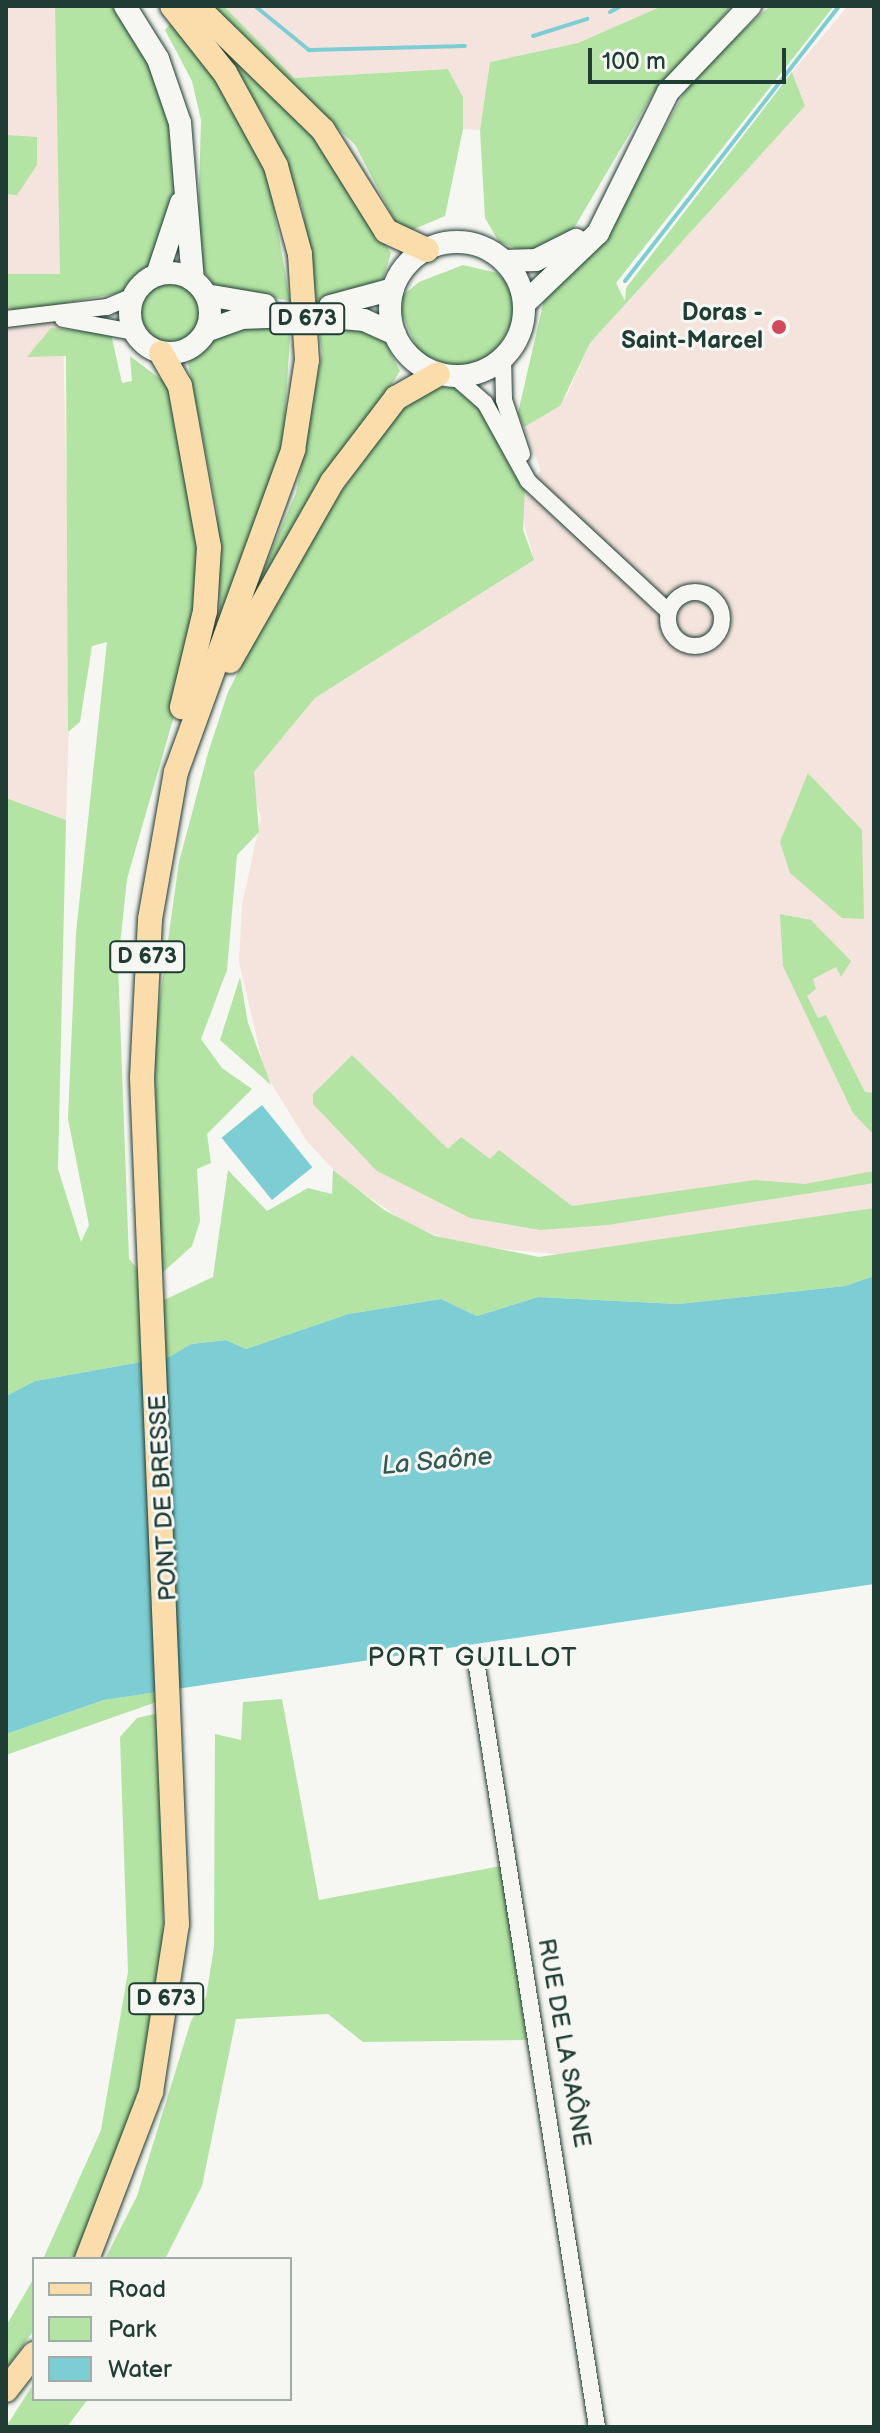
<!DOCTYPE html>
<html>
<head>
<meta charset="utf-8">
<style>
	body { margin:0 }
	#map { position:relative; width:880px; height:2433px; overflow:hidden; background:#f6f6f2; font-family:"Balsamiq Sans",sans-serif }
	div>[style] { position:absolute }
	.built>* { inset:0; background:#f5e4de }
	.green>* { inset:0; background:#b3e4a3 }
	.round { border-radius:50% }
	.water>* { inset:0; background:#7dced4; transform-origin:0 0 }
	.stream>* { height:4px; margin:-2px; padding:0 2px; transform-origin:2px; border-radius:2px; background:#7dced4 }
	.roads { filter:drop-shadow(0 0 2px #1f3d34) drop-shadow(0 0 2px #1f3d34) }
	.minor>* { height:16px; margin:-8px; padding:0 8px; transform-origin:8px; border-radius:8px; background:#f6f6f2 }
	.minor>.ring { margin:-8px; padding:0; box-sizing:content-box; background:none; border:16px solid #f6f6f2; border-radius:50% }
	.secondary>* { height:22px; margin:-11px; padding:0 11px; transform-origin:11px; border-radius:11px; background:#f6f6f2 }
	.secondary>.ring { margin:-11px; padding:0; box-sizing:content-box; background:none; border:22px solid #f6f6f2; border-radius:50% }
	.primary>* { height:24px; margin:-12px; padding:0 12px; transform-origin:12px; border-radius:12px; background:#faddab }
	.dots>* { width:22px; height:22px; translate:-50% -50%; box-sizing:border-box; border:4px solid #f6f6f2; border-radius:50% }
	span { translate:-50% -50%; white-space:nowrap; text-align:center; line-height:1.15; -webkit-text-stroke:6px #f6f6f2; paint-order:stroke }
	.shield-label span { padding:2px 6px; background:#f6f6f2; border:2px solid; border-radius:6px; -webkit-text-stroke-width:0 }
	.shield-label { font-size:22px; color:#1f3d34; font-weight:700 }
	.poi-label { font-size:24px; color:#1f3d34; font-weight:700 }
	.right { translate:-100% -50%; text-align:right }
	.street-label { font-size:24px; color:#1f3d34 }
	.water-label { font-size:26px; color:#325a54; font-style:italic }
	.neighbourhood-label { font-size:26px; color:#1f3d34; letter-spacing:2px }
	.frame { position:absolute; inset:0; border:8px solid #1f3d34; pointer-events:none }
	.legend { position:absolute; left:32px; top:2257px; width:260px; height:144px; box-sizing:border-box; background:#f6f6f2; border:2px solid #a0aca6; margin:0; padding:10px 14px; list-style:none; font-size:24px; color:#1f3d34 }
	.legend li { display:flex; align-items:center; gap:16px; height:40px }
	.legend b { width:40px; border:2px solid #a0aca6 }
	.scale { position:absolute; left:588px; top:48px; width:198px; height:36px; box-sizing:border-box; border:4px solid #1f3d34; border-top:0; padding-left:10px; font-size:24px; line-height:28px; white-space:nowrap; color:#1f3d34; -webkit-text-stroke:6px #f6f6f2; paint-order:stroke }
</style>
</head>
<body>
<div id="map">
	<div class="built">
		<i style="clip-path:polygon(6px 6px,55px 6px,71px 655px,66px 820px,6px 798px)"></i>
		<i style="clip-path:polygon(224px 6px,662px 6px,578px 43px,490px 62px,480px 130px,463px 129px,463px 97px,448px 69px,293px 78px)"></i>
		<i style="clip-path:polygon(848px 6px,874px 6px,874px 1208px,576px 1256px,462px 1245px,410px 1225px,341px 1178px,306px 1140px,265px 1073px,239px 962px,242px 905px,261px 817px,251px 789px,254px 772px,315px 698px,534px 560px,521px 513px,525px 487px,541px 470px,524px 427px,566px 397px,590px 343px,805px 106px,792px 72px)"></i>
	</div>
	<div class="green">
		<i style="clip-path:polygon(55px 6px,117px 6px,126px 19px,174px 118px,177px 198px,153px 264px,125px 292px,16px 312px,6px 305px,6px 274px,60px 274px)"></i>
		<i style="clip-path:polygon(213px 6px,224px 6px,294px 78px,448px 69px,463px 97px,463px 129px,445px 216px,412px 230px,395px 221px,355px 145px)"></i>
		<i style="clip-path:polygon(662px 6px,732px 6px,654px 92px,570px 235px,528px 253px,499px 242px,485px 218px,480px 130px,490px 62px,578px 43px)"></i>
		<i style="clip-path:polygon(770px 6px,834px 6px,616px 283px,625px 301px,626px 288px,792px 72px,805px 106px,590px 343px,560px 406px,524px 427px,518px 413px,544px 300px,599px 247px,694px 75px)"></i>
		<i style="clip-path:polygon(190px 10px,298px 111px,391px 253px,380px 289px,317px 302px,302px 206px,267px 120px)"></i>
		<i style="clip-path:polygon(174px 20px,228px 97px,269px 179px,290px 301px,214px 286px,197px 261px,201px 120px,192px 81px,165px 30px)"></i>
		<i style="clip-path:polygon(6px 135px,37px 137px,37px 165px,17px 195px,6px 194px)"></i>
		<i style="clip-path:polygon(463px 265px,497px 273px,511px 286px,517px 315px,491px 359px,457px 368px,419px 353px,400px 310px,401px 297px,419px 282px)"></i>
		<i class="round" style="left:141px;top:282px;width:62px;height:62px"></i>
		<i style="clip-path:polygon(291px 320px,283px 449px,220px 615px,217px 511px,188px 363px,232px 325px)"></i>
		<i style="clip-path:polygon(317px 321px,379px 330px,400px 371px,234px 638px,296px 493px,322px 352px)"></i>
		<i style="clip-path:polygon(51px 328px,111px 334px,122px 383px,132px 381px,130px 356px,171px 387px,203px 538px,193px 650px,127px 879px,118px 964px,129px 1259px,164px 1300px,213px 1277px,228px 1170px,267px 1211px,308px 1188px,332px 1194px,333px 1170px,384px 1210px,435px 1236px,539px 1257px,874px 1208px,874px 1276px,845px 1286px,678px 1304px,538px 1297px,477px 1316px,441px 1299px,348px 1314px,246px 1349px,226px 1340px,191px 1344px,169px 1357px,35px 1381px,6px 1396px,6px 798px,66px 820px,58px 1169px,81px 1242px,89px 1225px,68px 1119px,76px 933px,107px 642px,92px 646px,80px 722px,68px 732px,66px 356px,27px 357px)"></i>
		<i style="clip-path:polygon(456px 386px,487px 418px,525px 487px,523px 530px,534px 560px,315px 698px,254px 772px,259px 832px,237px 855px,227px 970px,201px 1039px,222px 1068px,252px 1089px,207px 1134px,211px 1163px,197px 1169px,200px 1221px,192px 1246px,161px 1274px,154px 1040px,179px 862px,208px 753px,228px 692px,303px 544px,400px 411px,435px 388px)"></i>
		<i style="clip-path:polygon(808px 773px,862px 830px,864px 919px,842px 918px,790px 873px,780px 842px)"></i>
		<i style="clip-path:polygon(780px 914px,811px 920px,851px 961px,841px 977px,836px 967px,813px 979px,816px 989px,807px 996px,818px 1018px,826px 1015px,865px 1092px,874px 1093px,874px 1135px,853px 1113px,783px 966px)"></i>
		<i style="clip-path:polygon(240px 977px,248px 1023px,271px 1085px,220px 1040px)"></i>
		<i style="clip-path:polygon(352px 1055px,448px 1149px,461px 1137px,490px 1159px,499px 1150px,572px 1206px,755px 1180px,805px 1184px,874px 1171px,874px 1183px,608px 1225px,540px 1230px,470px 1218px,377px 1171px,313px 1104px,313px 1094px)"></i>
		<i style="clip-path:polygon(162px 1691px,162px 1700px,6px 1755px,6px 1734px,104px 1700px)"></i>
		<i style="clip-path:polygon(282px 1699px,319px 1900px,501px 1866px,527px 2040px,363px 2042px,328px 2014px,236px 2019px,202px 2186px,165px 2259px,105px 2259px,137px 2196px,191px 2021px,206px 1997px,214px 1947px,215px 1734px,241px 1740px,243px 1702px)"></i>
		<i style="clip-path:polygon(164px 1712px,163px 1951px,145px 2066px,115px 2169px,79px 2249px,74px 2259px,43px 2259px,101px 2130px,128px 1972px,120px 1737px,137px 1718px)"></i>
		<i style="clip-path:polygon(34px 2278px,34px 2330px,6px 2369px,6px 2326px)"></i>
		<i style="clip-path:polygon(34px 2383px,34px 2399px,88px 2399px,67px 2427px,6px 2427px)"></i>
	</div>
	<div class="water">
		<i style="left:262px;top:1105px;width:80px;height:52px;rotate:51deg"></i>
		<i style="clip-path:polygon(874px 1276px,874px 1584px,104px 1700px,6px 1734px,6px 1396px,35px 1381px,169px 1357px,191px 1344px,226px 1340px,246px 1349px,348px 1314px,441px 1299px,477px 1316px,538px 1297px,678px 1304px,845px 1286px)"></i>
	</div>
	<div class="stream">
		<i style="left:255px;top:6px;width:70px;rotate:39.2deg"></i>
		<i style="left:309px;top:50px;width:156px;rotate:-1.5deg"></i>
		<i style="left:610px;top:12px;width:13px;rotate:-29deg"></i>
		<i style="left:533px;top:36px;width:57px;rotate:-17.5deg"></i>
		<i style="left:625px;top:281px;width:348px;rotate:-52.1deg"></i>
	</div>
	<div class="roads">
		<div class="minor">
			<i style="left:6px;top:319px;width:102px;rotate:-6.8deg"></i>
			<i style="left:107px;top:307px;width:28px;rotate:-23deg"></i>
			<i style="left:63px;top:319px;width:72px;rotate:10.4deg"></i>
			<i style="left:503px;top:358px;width:42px;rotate:88.6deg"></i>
			<i style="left:504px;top:400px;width:57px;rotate:71.6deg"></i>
			<i style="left:454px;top:376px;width:41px;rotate:41.1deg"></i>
			<i style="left:485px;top:403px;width:89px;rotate:61.1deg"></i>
			<i style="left:528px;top:481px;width:191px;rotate:42.9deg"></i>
			<i class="ring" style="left:668px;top:592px;width:38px;height:38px"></i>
			<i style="left:477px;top:1667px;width:769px;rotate:81.03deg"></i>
		</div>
		<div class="secondary">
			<i style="left:125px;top:6px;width:62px;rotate:58.1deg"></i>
			<i style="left:158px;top:59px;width:68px;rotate:71deg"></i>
			<i style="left:180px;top:123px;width:158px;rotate:85.3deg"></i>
			<i class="ring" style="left:390px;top:242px;width:112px;height:112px"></i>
			<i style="left:504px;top:261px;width:32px;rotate:-2deg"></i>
			<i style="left:536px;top:260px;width:45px;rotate:-26.6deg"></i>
			<i class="ring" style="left:130px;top:273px;width:58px;height:58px"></i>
			<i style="left:157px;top:275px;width:76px;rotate:-71.6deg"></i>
			<i style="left:206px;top:295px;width:60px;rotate:9.6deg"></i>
			<i style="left:524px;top:304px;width:103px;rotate:-43.8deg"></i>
			<i style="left:598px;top:233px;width:157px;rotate:-63.6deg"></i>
			<i style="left:668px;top:92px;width:119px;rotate:-46.4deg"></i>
			<i style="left:330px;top:306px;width:65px;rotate:-15.1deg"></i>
			<i style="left:321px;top:316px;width:43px;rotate:5.3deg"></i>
			<i style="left:364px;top:320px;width:34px;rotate:24deg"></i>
			<i style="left:206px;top:331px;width:37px;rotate:-20deg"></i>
			<i style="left:241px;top:318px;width:52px;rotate:-2.2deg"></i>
		</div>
		<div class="primary">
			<i style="left:196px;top:6px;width:177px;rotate:44.3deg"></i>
			<i style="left:323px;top:130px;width:119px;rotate:58deg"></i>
			<i style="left:386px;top:231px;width:45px;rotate:24.9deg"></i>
			<i style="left:161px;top:353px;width:38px;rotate:60deg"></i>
			<i style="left:180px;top:386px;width:164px;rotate:79.8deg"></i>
			<i style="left:209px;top:547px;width:64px;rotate:93.6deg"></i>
			<i style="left:205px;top:611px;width:99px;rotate:103.5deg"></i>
			<i style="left:230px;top:661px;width:206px;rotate:-60.3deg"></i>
			<i style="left:332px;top:482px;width:106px;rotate:-52.7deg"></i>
			<i style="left:396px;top:398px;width:48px;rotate:-29.7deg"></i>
			<i style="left:87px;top:2259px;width:179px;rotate:-69deg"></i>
			<i style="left:151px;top:2092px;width:170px;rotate:-81.2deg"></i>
			<i style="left:177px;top:1924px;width:847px;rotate:-92.37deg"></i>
			<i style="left:142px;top:1078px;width:159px;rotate:-87.1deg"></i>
			<i style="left:150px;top:919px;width:149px;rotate:-80deg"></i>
			<i style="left:176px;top:772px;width:343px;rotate:-70deg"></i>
			<i style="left:293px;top:450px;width:91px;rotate:-81.2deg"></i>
			<i style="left:307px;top:360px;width:106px;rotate:-93.8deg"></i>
			<i style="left:300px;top:254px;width:91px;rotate:-105.3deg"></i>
			<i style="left:276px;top:166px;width:106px;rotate:-118.7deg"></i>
			<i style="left:225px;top:73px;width:85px;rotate:-128.3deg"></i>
			<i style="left:6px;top:2390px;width:46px;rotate:-52.1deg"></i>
		</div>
	</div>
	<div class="dots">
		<i style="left:779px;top:327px;background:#d1495b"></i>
	</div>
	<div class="shield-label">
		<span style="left:307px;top:319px">D 673</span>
		<span style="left:147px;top:957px">D 673</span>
		<span style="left:166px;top:1999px">D 673</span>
	</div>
	<div class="poi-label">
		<span class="right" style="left:763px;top:327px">Doras -<br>Saint-Marcel</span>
	</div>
	<div class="street-label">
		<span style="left:163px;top:1498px;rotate:-93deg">PONT DE BRESSE</span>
		<span style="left:564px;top:2043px;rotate:80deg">RUE DE LA SAÔNE</span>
	</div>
	<div class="water-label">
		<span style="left:437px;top:1462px;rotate:-5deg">La Saône</span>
	</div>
	<div class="neighbourhood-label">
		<span style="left:473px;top:1659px">PORT GUILLOT</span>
	</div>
	<div class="frame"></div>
	<ul class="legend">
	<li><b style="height:10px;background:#faddab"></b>Road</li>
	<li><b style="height:22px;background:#b3e4a3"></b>Park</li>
	<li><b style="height:22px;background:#7dced4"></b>Water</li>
	</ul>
	<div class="scale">100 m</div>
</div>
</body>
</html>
